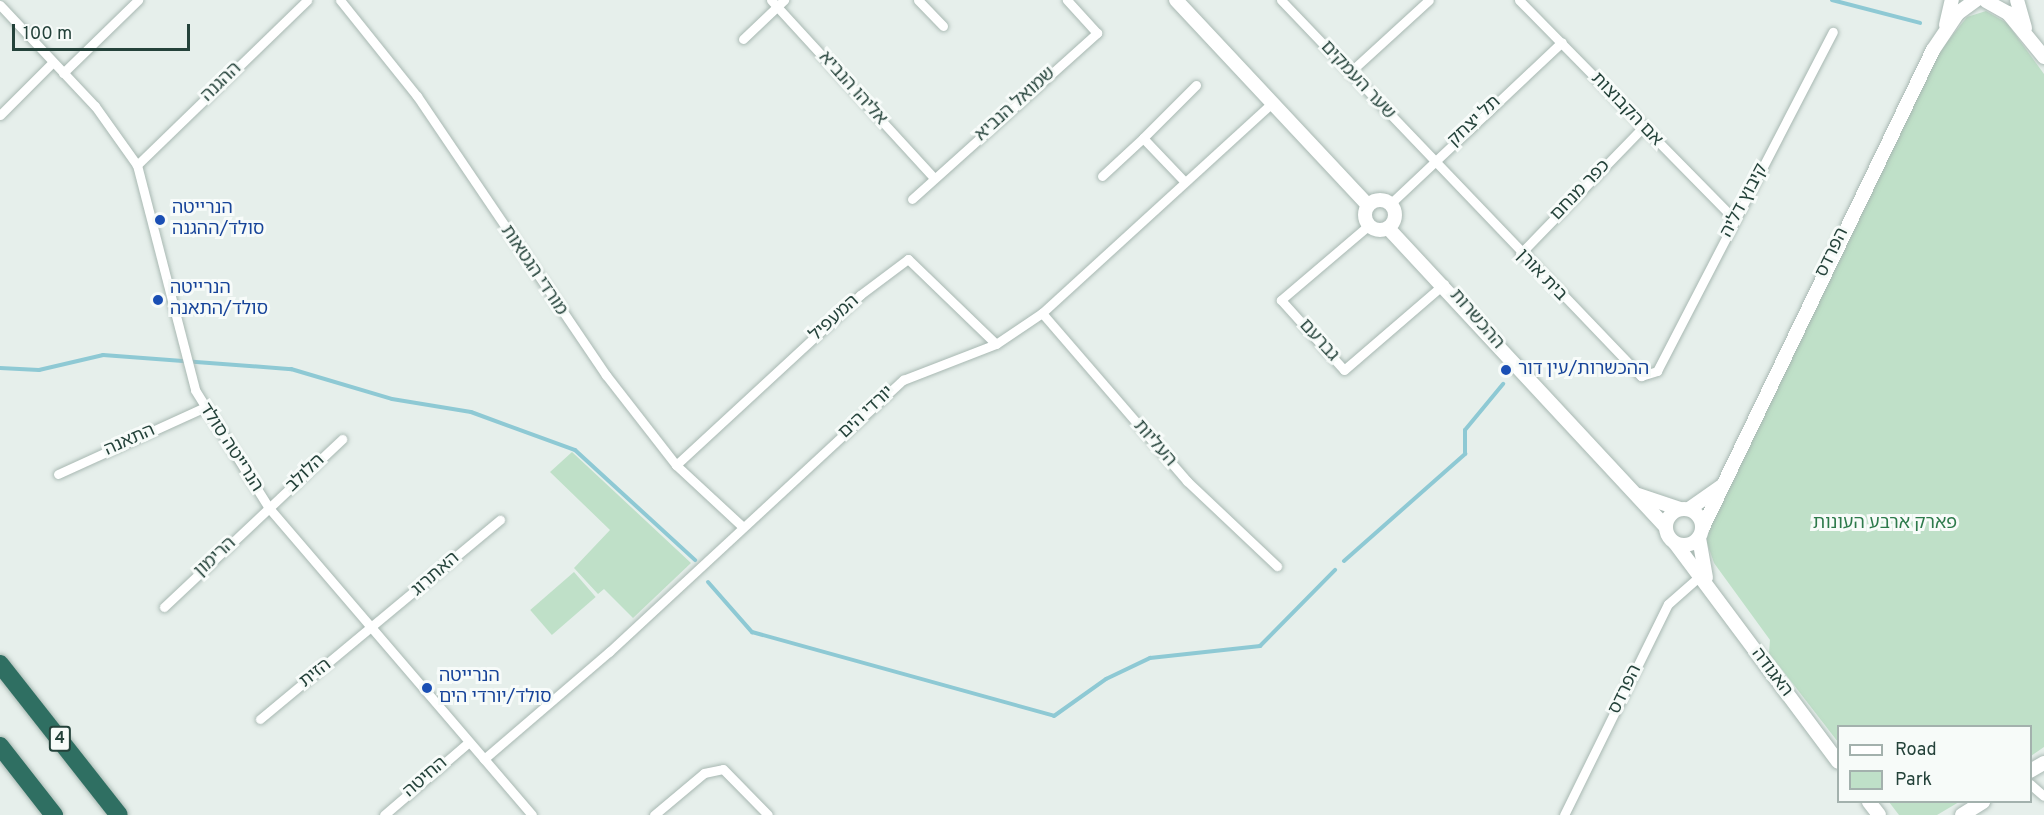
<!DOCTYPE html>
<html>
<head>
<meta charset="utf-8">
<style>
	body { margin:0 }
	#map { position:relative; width:2044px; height:815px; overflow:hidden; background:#e6efeb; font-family:Overpass,"Noto Sans Hebrew",sans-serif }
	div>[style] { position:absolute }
	.green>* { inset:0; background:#bfe0c8; transform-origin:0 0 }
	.stream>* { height:4px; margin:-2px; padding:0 2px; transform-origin:2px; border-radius:2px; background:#8ec9d4 }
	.roads { filter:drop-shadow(0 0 2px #a8b8b2) drop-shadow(0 0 2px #a8b8b2) }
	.street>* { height:9px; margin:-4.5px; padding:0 4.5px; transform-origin:4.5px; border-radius:4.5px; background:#fff }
	.secondary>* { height:14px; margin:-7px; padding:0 7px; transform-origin:7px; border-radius:7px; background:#fff }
	.secondary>.ring { margin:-7px; padding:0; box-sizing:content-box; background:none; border:14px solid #fff; border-radius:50% }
	.highway>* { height:18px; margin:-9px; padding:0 9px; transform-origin:9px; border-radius:9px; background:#2f6f62 }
	.dots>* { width:16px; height:16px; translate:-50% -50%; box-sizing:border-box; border:3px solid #f7fbf9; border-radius:50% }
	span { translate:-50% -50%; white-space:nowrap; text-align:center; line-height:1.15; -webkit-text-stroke:6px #f7fbf9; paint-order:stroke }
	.shield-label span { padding:2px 4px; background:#f7fbf9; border:2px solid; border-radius:4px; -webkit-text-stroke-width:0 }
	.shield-label { font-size:16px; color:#24423a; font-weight:700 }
	.street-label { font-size:18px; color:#24423a }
	.transit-label { font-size:18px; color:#164399 }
	.left { translate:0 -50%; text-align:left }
	.park-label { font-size:18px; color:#2d7a4b }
	.legend { position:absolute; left:1837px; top:725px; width:195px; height:78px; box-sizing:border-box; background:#f7fbf9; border:2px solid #a3b1ad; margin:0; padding:8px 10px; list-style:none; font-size:18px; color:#24423a }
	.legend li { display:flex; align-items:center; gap:12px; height:30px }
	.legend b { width:30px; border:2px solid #a3b1ad }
	.scale { position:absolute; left:12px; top:24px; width:178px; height:27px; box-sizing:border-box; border:3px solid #24423a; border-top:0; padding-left:8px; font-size:18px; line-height:21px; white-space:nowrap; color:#24423a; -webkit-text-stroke:4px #f7fbf9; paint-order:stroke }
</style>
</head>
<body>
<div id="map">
	<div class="green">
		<i style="clip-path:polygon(1986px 11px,2007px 23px,2044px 74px,2044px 747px,2031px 756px,2030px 726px,1838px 726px,1838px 742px,1769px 653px,1770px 640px,1714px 563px,1704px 534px,1940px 51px,1967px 17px)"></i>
		<i style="clip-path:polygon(572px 452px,691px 563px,633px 618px,604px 589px,598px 594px,574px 568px,610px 530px,550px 472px)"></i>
		<i style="left:574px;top:572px;width:33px;height:58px;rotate:49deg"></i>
		<i style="clip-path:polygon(1889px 802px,1959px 802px,1937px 815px,1899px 815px)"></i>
	</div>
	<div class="stream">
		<i style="left:1832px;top:0;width:91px;rotate:14.6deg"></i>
		<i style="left:0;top:368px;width:39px;rotate:3deg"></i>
		<i style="left:39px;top:370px;width:66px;rotate:-13.2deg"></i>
		<i style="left:103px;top:355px;width:189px;rotate:4.3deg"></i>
		<i style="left:291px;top:369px;width:105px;rotate:16.5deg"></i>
		<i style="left:392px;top:399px;width:80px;rotate:9.3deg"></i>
		<i style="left:471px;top:412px;width:111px;rotate:20.1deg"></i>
		<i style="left:575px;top:450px;width:163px;rotate:42.5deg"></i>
		<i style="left:1344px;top:561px;width:162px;rotate:-41.5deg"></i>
		<i style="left:1465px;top:454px;width:24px;rotate:-90deg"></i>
		<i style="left:1465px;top:430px;width:60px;rotate:-50.4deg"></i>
		<i style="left:708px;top:582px;width:67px;rotate:48.7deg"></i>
		<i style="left:752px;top:632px;width:313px;rotate:15.5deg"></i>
		<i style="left:1054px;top:716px;width:64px;rotate:-35.4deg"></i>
		<i style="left:1106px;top:679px;width:49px;rotate:-25.5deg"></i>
		<i style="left:1150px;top:658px;width:111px;rotate:-6.2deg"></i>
		<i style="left:1260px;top:646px;width:107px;rotate:-45.4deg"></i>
	</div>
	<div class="roads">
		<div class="street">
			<i style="left:340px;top:0;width:123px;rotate:51.3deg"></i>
			<i style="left:417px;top:96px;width:337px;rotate:55.9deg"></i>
			<i style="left:606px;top:375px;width:114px;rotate:52.1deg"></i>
			<i style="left:676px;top:465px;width:91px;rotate:42.8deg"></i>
			<i style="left:771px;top:0;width:241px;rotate:47.5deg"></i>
			<i style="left:918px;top:0;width:36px;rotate:46deg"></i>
			<i style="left:1281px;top:0;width:521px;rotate:46.25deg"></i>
			<i style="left:1641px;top:376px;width:17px;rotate:-17deg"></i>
			<i style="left:1657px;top:371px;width:382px;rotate:-62.6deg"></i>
			<i style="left:1519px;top:0;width:308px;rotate:45.5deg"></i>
			<i style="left:0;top:5px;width:139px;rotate:46.8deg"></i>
			<i style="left:95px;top:106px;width:72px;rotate:54.6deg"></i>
			<i style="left:137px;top:165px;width:232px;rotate:75.5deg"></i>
			<i style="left:195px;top:390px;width:139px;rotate:57.9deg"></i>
			<i style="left:269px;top:508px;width:404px;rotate:49.4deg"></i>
			<i style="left:743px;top:39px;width:57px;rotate:-43.6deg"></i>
			<i style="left:63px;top:73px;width:105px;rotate:-44.2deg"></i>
			<i style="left:1349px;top:73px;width:108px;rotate:-42.4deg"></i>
			<i style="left:0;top:115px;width:74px;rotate:-45deg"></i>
			<i style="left:137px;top:165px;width:237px;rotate:-44.1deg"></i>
			<i style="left:1102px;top:176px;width:56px;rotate:-42.8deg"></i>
			<i style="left:1184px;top:181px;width:59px;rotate:-133.6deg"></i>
			<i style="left:1143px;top:138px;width:75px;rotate:-45deg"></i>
			<i style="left:912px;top:199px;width:249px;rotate:-41.9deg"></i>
			<i style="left:1097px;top:33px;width:45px;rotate:-132.3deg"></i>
			<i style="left:1390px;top:204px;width:236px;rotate:-43.3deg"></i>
			<i style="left:1369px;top:225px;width:116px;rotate:139.6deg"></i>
			<i style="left:1281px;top:300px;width:94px;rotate:48deg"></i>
			<i style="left:1344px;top:370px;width:132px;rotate:-40.7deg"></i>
			<i style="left:1520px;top:254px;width:175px;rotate:-45.9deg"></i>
			<i style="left:1042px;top:313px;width:222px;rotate:49.2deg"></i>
			<i style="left:1187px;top:481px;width:124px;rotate:43.4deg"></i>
			<i style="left:676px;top:465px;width:251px;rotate:-42.7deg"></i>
			<i style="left:860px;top:295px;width:60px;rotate:-36.9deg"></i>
			<i style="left:908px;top:259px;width:122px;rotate:44deg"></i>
			<i style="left:58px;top:474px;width:159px;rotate:-24.5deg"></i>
			<i style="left:164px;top:607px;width:245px;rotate:-43.3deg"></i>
			<i style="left:260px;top:719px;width:312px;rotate:-39.7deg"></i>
			<i style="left:484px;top:759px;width:165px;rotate:-40.6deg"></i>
			<i style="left:609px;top:652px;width:401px;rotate:-42.8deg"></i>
			<i style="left:903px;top:380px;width:100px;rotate:-21.2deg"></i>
			<i style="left:996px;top:344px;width:55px;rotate:-34deg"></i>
			<i style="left:1042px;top:313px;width:311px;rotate:-42.4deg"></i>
			<i style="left:2030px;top:784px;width:18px;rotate:41deg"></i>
			<i style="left:384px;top:815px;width:112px;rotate:-40.7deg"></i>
			<i style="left:654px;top:815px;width:65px;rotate:-40deg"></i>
			<i style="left:704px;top:773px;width:19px;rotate:-12deg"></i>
			<i style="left:723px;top:769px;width:64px;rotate:45.6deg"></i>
			<i style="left:1564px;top:815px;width:235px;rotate:-63.8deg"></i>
			<i style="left:1668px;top:604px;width:44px;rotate:-41.3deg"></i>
		</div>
		<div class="secondary">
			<i style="left:1176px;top:0;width:281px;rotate:46.9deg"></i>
			<i style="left:2017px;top:0;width:29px;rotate:74deg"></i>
			<i style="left:1986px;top:1px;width:25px;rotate:29deg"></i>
			<i style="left:2008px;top:13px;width:57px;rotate:50.7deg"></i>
			<i style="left:1946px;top:25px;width:26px;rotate:-77deg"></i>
			<i class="ring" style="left:1365px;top:200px;width:16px;height:16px"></i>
			<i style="left:1388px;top:228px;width:408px;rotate:47.1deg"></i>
			<i style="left:1638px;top:495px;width:44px;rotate:18.4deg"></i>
			<i class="ring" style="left:1666px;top:509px;width:22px;height:22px"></i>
			<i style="left:1689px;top:509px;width:40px;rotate:-34.9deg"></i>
			<i style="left:1703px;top:527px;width:530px;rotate:-64.26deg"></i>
			<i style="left:1933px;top:50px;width:45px;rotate:-56deg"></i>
			<i style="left:1958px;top:13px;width:22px;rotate:-36deg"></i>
			<i style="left:1699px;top:538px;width:40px;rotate:80deg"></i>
			<i style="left:1675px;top:543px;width:273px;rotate:53.3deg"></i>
			<i style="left:2030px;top:771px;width:16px;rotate:-30deg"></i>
			<i style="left:1869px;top:802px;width:16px;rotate:52deg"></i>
			<i style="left:1962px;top:815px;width:25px;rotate:-32deg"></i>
		</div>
		<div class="highway">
			<i style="left:0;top:664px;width:192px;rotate:51.8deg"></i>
			<i style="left:0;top:746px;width:88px;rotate:52deg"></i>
		</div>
	</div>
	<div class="dots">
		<i style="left:160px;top:220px;background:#1a4fb4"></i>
		<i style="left:158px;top:300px;background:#1a4fb4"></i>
		<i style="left:1506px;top:370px;background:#1a4fb4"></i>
		<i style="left:427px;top:688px;background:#1a4fb4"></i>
	</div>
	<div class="shield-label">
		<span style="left:60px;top:739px">4</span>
	</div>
	<div class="street-label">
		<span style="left:1357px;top:81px;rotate:47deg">שער העמקים</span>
		<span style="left:222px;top:83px;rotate:-44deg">ההגנה</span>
		<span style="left:852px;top:89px;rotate:48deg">אליהו הנביא</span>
		<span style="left:1016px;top:105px;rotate:-42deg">שמואל הנביא</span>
		<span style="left:1626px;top:110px;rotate:46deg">אם הקבוצות</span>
		<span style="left:1475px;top:122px;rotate:-43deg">תל יצחק</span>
		<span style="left:1581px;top:191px;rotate:-46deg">כפר מנחם</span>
		<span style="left:1745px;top:201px;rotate:-62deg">קיבוץ דליה</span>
		<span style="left:1833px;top:253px;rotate:-64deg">הפרדס</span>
		<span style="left:533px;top:271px;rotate:56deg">מורדי הגטאות</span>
		<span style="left:1541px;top:276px;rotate:46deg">בית אורן</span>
		<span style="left:835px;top:319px;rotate:-42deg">המעפיל</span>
		<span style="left:1476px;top:320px;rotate:49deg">ההכשרות</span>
		<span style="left:1318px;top:341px;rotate:48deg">גברעם</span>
		<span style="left:867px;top:413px;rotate:-43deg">יורדי הים</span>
		<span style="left:130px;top:441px;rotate:-24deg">התאנה</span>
		<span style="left:1154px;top:444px;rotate:49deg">העליות</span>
		<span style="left:230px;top:448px;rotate:57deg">הנרייטה סולד</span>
		<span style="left:306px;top:474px;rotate:-44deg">הלולב</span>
		<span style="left:216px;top:558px;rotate:-43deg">הרימון</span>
		<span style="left:436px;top:575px;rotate:-41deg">האתרוג</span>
		<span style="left:1771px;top:673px;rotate:53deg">האגודה</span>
		<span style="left:316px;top:674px;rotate:-38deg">הזית</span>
		<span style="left:1626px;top:690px;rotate:-64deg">הפרדס</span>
		<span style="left:426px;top:778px;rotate:-41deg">החיטה</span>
	</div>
	<div class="transit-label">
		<span class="left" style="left:172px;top:220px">הנרייטה<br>סולד/ההגנה</span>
		<span class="left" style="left:170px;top:300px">הנרייטה<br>סולד/התאנה</span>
		<span class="left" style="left:1518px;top:370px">ההכשרות/עין דור</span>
		<span class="left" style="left:439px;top:688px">הנרייטה<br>סולד/יורדי הים</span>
	</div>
	<div class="park-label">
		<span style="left:1885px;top:524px">פארק ארבע העונות</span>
	</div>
	<ul class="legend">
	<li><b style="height:8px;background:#fff"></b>Road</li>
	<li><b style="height:16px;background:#bfe0c8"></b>Park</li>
	</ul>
	<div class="scale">100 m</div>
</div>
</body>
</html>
